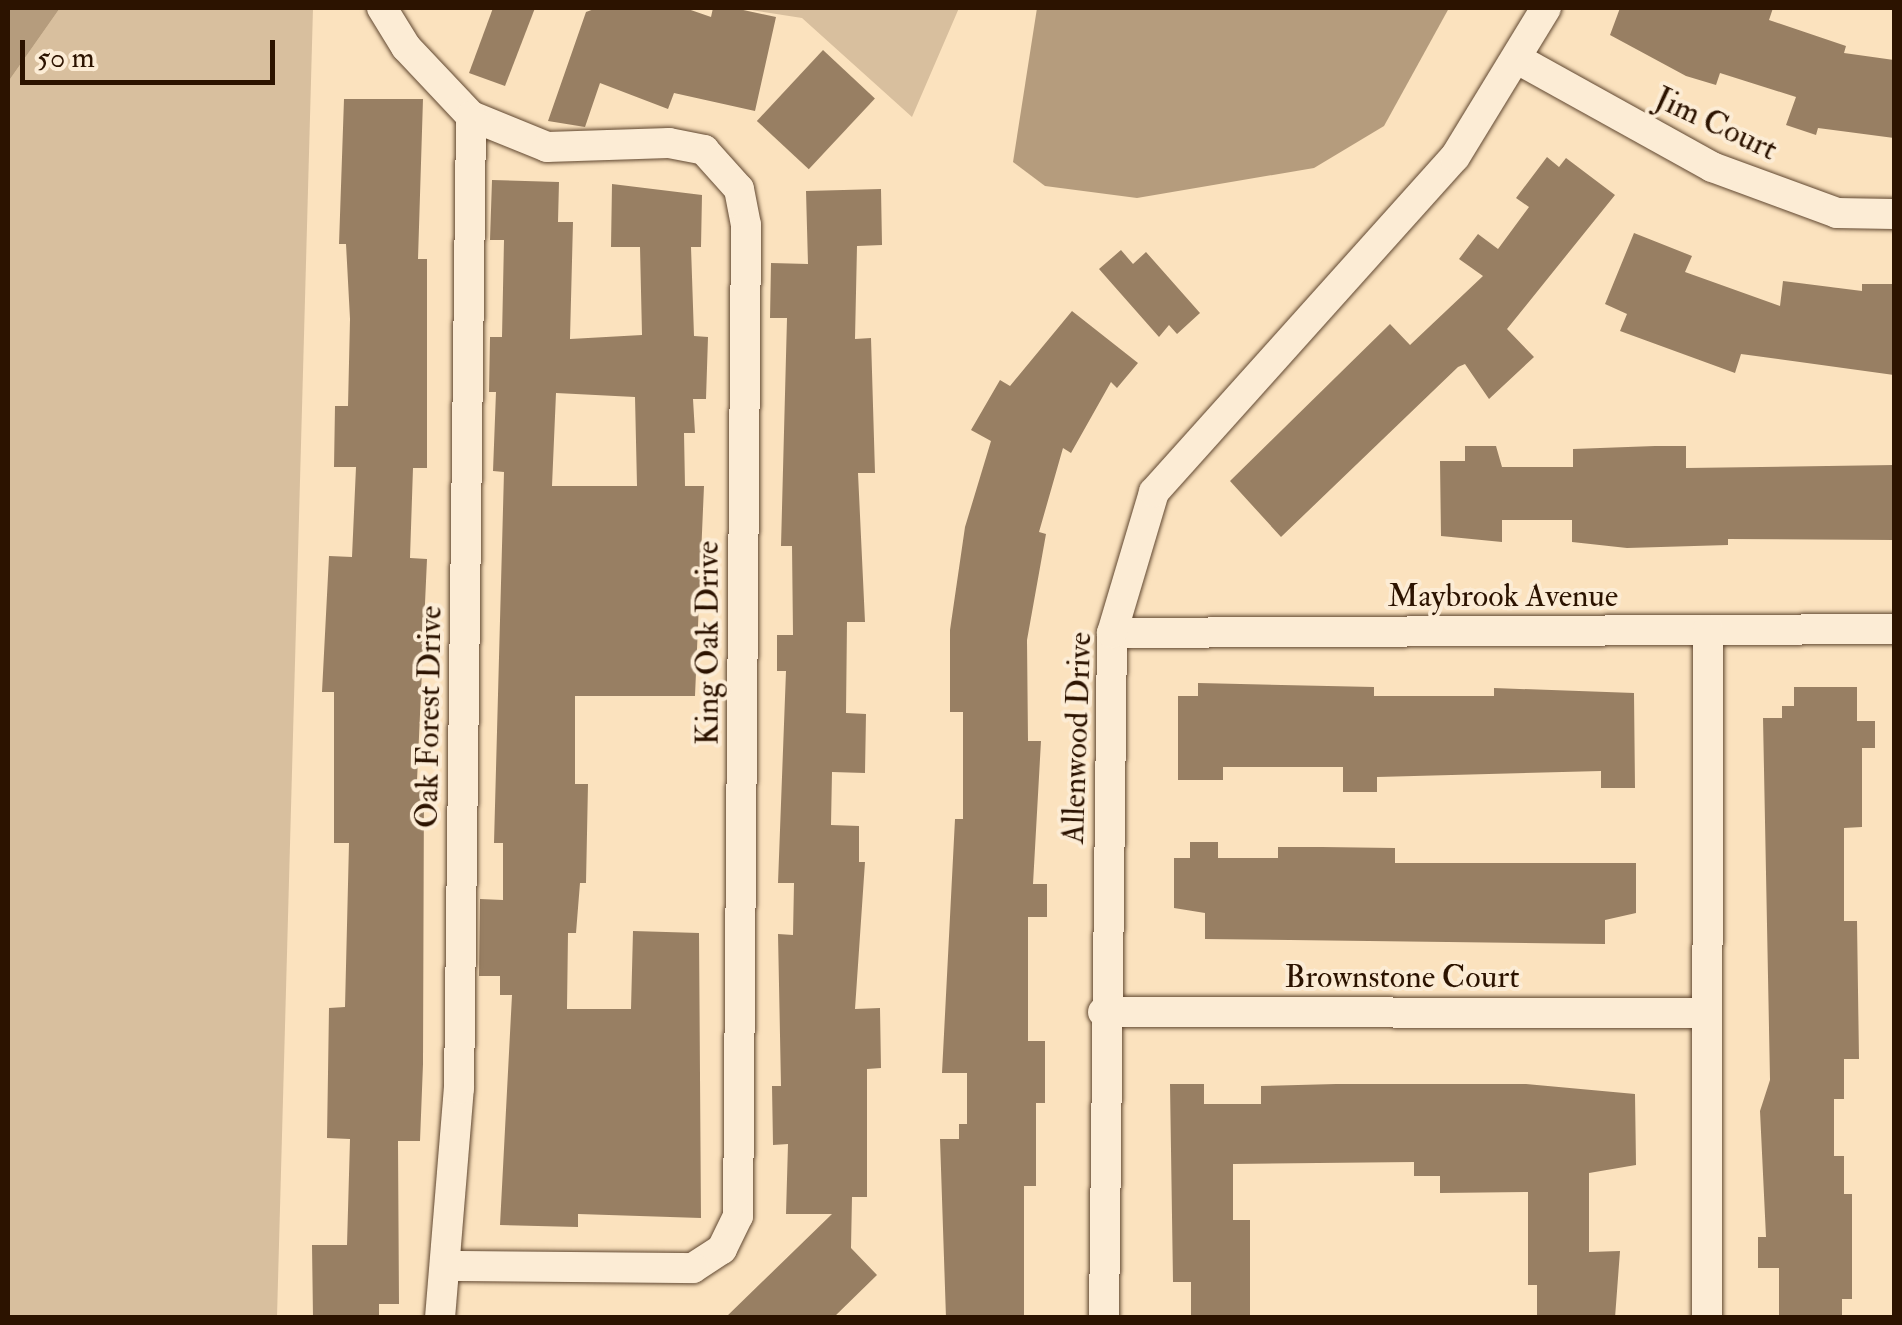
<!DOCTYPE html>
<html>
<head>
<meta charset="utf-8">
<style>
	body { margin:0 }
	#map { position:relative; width:1902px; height:1325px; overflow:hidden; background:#fbe2be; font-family:"IM FELL Double Pica",serif }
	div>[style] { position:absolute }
	.green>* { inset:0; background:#d8bf9e }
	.water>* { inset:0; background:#b59c7d }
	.building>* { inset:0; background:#987f63; transform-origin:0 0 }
	.roads { filter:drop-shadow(0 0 2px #604730) drop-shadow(0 0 2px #604730) }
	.street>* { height:30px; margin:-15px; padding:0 15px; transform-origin:15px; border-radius:15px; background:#fcecd5 }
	span { translate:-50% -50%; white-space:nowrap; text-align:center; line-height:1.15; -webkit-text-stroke:8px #fcecd5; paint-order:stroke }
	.street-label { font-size:32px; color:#2c1300 }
	.frame { position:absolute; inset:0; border:10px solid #2c1300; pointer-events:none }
	.scale { position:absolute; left:20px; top:40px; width:255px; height:45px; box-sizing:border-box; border:5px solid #2c1300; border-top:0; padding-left:12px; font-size:30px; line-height:35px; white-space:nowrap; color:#2c1300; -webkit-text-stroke:8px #fcecd5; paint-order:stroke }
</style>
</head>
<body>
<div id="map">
	<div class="green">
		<i style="clip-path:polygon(60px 8px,313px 8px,277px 1317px,8px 1318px,8px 82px)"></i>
		<i style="clip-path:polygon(738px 8px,959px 8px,912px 117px,802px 18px)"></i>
	</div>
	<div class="water">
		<i style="clip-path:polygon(8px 8px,60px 8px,8px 82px)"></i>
		<i style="clip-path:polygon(1037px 8px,1449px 8px,1384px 126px,1314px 168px,1137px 198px,1045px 186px,1013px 162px)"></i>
	</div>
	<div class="building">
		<i style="clip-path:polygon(493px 8px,535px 8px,505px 86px,469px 73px)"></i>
		<i style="clip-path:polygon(597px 8px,685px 8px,711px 17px,713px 8px,734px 8px,776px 17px,755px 111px,674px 93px,668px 109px,600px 83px,585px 127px,548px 121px,586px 12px)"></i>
		<i style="clip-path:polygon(1620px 8px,1773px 8px,1769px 20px,1846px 46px,1844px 53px,1894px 60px,1894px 138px,1818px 128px,1816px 135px,1786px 125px,1796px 97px,1720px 73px,1716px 85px,1686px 76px,1610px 35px)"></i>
		<i style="left:823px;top:50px;width:71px;height:97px;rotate:43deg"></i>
		<i style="clip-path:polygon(344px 99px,423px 99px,418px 259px,427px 259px,427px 468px,413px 468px,410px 558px,427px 559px,417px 781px,424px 780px,423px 1064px,420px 1141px,398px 1141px,399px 1304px,379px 1304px,379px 1318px,313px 1318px,312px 1245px,347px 1245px,350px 1139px,327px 1138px,329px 1008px,345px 1007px,349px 843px,334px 843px,334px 692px,322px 692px,329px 556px,352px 557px,356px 467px,334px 467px,335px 406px,348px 406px,350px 319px,346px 244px,339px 244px)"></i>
		<i style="clip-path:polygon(1547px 157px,1559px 167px,1566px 158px,1615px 195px,1507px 329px,1534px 357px,1489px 399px,1465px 364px,1458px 367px,1281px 537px,1230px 481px,1390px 324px,1410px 345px,1483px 276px,1459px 259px,1478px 234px,1498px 249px,1529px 207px,1516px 198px)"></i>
		<i style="clip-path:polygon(evenodd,492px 180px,559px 182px,558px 222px,573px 222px,570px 339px,642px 335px,640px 247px,611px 247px,612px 184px,702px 195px,701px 247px,691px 247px,694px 336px,708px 337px,706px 399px,693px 399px,695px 433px,684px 433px,685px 486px,704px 486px,695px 696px,575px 696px,575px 784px,588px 784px,586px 883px,580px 883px,576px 933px,568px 933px,567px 1009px,631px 1009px,633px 931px,699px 933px,701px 1218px,578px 1214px,578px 1227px,500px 1225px,512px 995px,500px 995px,500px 976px,479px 976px,480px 899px,503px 900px,503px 843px,494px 843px,504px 472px,493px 471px,496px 392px,489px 392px,490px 337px,502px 337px,504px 240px,490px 240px,492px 180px,556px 393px,635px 397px,637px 486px,552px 486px,556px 393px)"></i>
		<i style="clip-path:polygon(881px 189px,882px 245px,857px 246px,855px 339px,871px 338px,875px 473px,858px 473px,865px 622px,847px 622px,846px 713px,866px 714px,865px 773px,832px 772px,831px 825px,859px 826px,859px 862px,865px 862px,855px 1009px,880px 1008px,881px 1068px,867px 1069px,867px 1197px,852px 1197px,851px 1248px,877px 1275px,833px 1318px,725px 1318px,832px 1214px,786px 1214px,788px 1144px,773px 1145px,772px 1086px,781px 1086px,778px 934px,793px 935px,794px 883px,778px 883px,786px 671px,777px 671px,777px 635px,793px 635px,792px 546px,781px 546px,787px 318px,770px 318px,771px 263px,808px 264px,806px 191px)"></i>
		<i style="clip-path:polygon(1634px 233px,1692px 256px,1685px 272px,1780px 306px,1783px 281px,1862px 291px,1862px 284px,1894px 284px,1894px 375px,1741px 354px,1735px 373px,1620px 331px,1627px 314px,1605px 304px)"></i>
		<i style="clip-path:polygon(1121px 250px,1133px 264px,1146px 252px,1200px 313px,1177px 334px,1169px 325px,1159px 337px,1099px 269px)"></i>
		<i style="clip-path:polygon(1072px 311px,1138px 363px,1117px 388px,1111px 382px,1071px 453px,1063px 448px,1039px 532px,1046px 534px,1027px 640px,1028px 741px,1041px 741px,1033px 884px,1047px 884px,1047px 917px,1028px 917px,1028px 1041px,1045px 1041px,1045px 1103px,1036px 1103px,1036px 1186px,1024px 1186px,1024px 1318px,946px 1318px,940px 1139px,959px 1139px,959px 1124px,967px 1124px,967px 1073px,942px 1073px,955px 819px,963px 819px,963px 712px,950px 712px,950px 630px,965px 527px,991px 441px,971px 430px,1000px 380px,1010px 386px)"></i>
		<i style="clip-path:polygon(1465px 446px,1496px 446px,1502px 467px,1573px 467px,1573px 449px,1655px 446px,1686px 446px,1686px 468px,1894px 465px,1894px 540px,1728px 539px,1728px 545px,1627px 548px,1572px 542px,1572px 520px,1502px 520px,1502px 542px,1441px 536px,1440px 461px,1465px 461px)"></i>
		<i style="clip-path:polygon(1198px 683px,1374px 687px,1374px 696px,1494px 696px,1494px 688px,1634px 693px,1635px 788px,1601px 788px,1601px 771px,1377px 777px,1377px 792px,1343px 792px,1343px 767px,1223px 767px,1223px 780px,1178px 780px,1178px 696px,1198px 696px)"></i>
		<i style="clip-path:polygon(1794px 687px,1857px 687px,1857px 721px,1875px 721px,1875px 748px,1862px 748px,1862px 827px,1844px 828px,1844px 921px,1857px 921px,1859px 1059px,1844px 1059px,1844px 1099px,1834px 1099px,1834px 1156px,1844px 1156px,1844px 1194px,1852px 1194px,1852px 1299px,1842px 1299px,1842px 1318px,1779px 1318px,1779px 1268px,1758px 1268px,1758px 1237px,1766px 1237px,1760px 1111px,1770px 1080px,1763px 718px,1782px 718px,1782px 706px,1794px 706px)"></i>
		<i style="clip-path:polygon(1190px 842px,1218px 842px,1218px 858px,1278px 858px,1278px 847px,1322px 847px,1395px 848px,1395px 863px,1636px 863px,1636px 913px,1605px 920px,1605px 944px,1205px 939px,1205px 913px,1174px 908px,1174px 858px,1190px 858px)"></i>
		<i style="clip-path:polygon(1170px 1084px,1204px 1084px,1204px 1104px,1261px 1104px,1261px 1086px,1336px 1084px,1526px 1084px,1635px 1094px,1636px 1165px,1589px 1173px,1589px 1252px,1620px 1251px,1615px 1318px,1537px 1318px,1537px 1285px,1528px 1285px,1528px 1192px,1440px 1193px,1440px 1176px,1414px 1176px,1414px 1162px,1233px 1164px,1233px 1220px,1250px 1220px,1250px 1318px,1191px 1318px,1191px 1282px,1173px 1282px)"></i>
	</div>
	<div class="roads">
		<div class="street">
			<i style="left:382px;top:8px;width:46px;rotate:58.4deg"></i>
			<i style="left:406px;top:47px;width:95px;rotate:46.7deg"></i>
			<i style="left:471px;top:116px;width:82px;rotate:22.2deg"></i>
			<i style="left:547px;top:147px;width:122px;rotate:-1.9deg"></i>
			<i style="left:669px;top:143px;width:36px;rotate:11deg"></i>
			<i style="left:704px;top:150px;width:52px;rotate:48.1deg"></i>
			<i style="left:739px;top:189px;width:37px;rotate:79deg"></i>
			<i style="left:746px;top:225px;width:991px;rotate:90.46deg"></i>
			<i style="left:738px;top:1216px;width:37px;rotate:116deg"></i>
			<i style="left:722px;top:1249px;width:35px;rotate:147deg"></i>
			<i style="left:693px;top:1268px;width:244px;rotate:-179.5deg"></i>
			<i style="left:1519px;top:60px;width:221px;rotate:29deg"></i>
			<i style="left:1712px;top:167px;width:133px;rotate:20.2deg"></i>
			<i style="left:1837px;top:213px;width:57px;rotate:1deg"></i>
			<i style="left:1112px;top:633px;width:782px;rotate:-0.29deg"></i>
			<i style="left:1103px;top:1012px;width:599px;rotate:0.1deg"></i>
			<i style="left:440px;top:1318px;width:230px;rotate:-85.3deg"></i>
			<i style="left:459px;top:1089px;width:973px;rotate:-89.29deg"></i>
			<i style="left:1104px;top:1318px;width:685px;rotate:-89.33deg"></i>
			<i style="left:1112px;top:633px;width:147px;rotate:-73.4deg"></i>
			<i style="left:1154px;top:492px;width:450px;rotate:-48.1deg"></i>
			<i style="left:1455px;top:157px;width:175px;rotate:-58.6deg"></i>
			<i style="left:1707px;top:1318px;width:688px;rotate:-89.92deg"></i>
		</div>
	</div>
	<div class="street-label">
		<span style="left:1716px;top:124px;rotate:25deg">Jim Court</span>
		<span style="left:1503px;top:596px">Maybrook Avenue</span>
		<span style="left:708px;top:643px;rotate:-90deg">King Oak Drive</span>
		<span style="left:429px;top:717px;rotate:-89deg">Oak Forest Drive</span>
		<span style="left:1077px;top:738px;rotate:-88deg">Allenwood Drive</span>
		<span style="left:1402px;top:977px">Brownstone Court</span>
	</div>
	<div class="frame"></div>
	<div class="scale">50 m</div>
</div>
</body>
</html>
